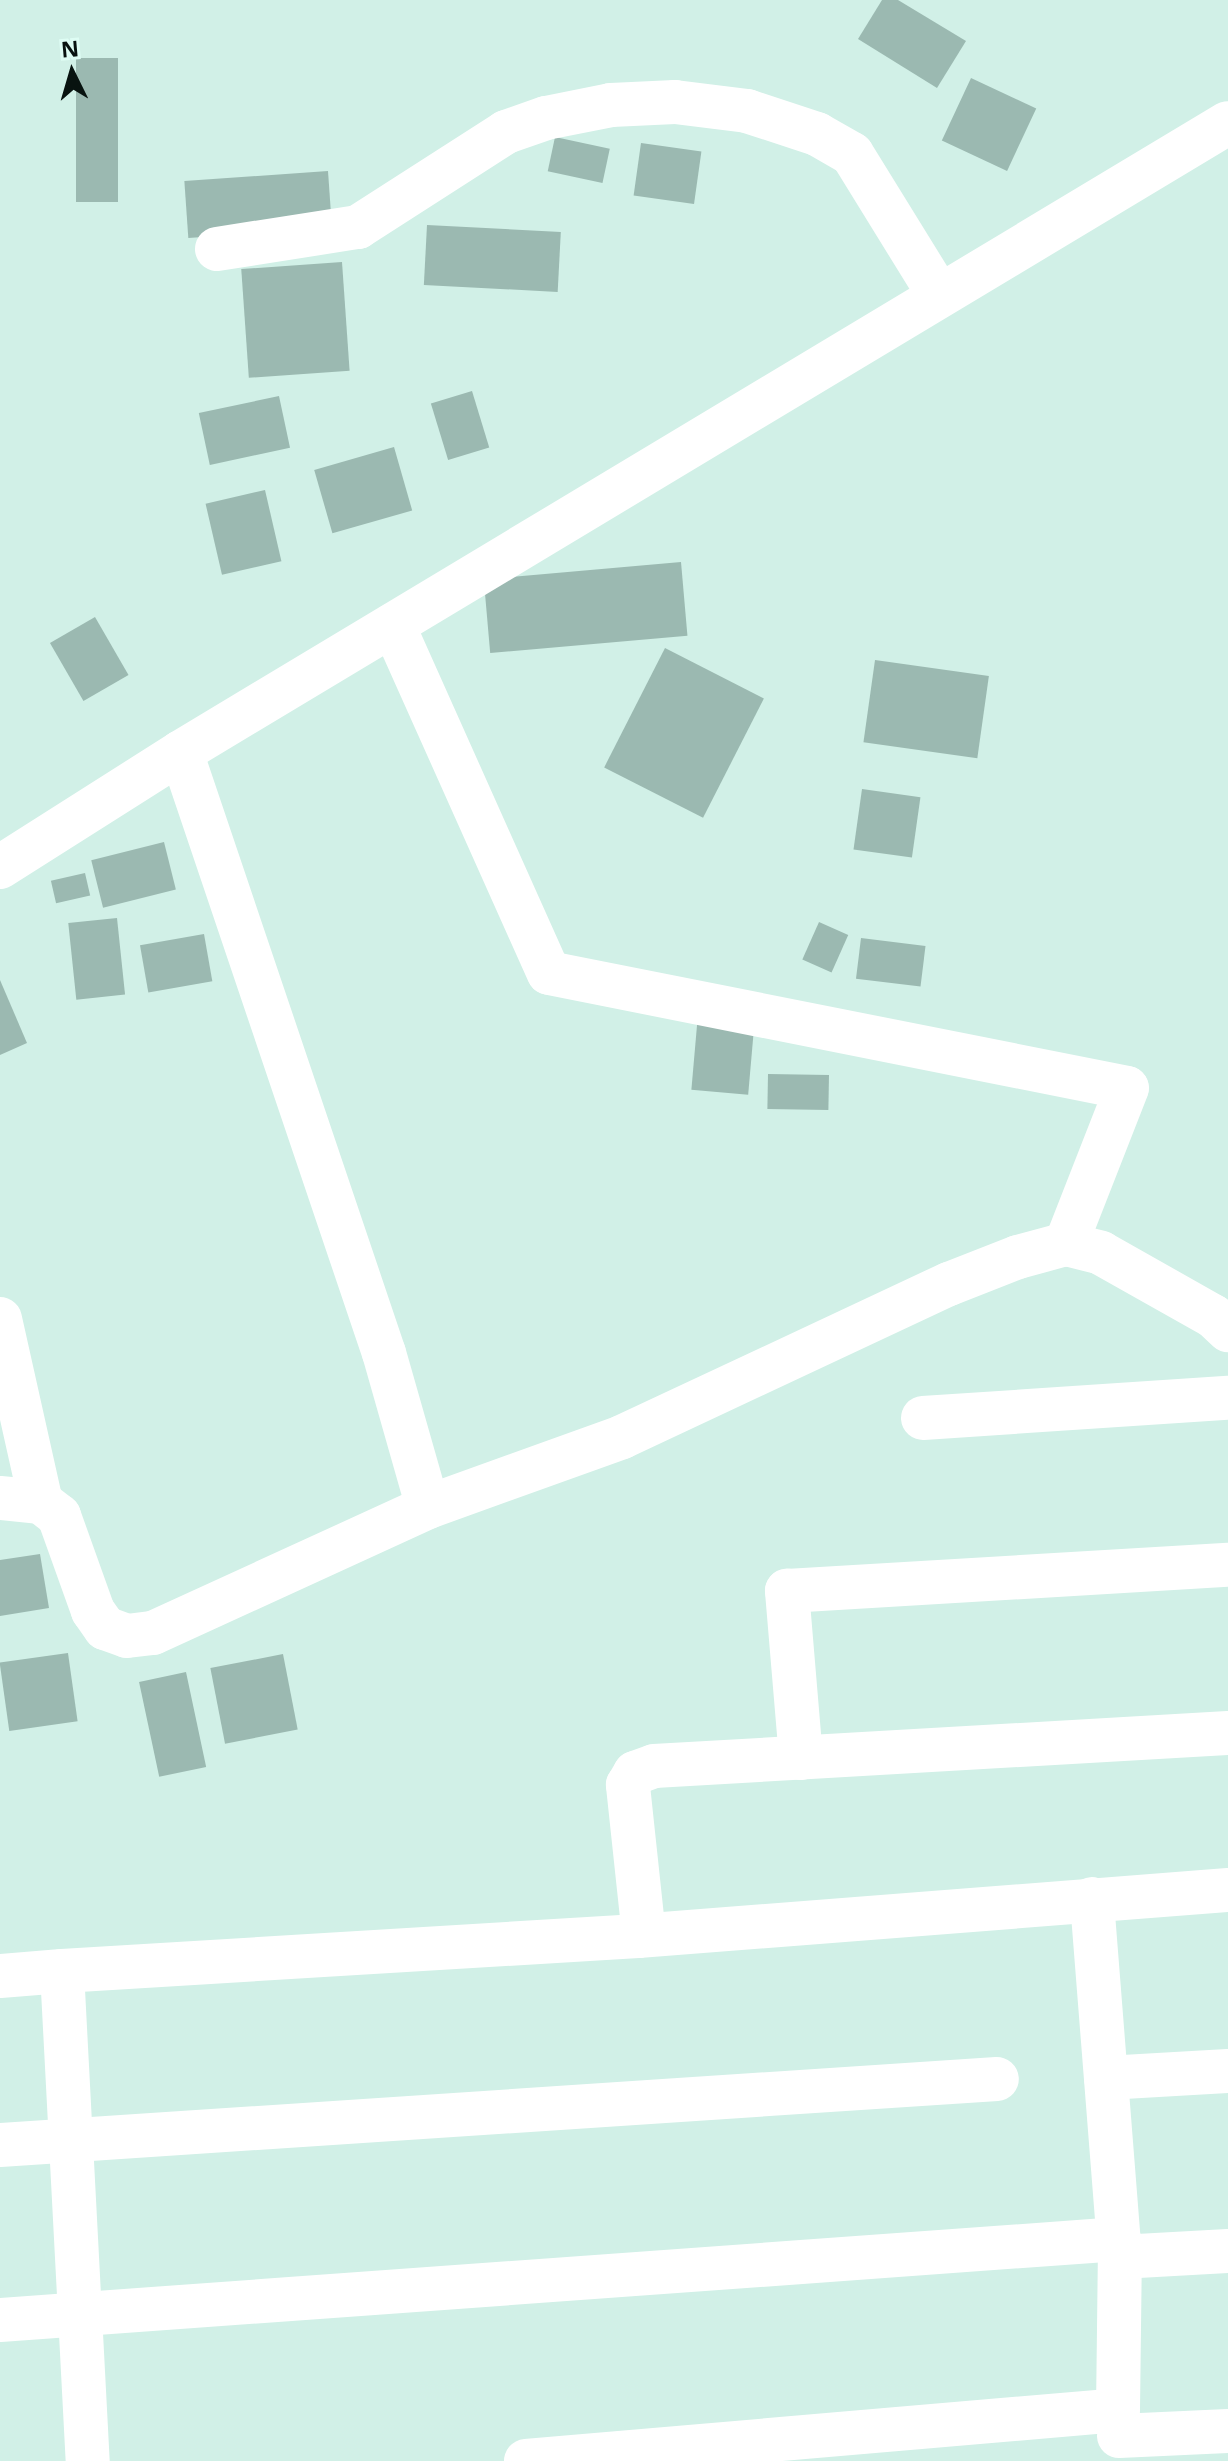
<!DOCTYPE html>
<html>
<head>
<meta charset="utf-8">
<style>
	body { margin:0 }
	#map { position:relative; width:1228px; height:2461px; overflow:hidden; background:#d1f0e7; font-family:"Noto Sans",sans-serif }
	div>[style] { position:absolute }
	.building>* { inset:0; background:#9bb9b1; transform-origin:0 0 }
	.minor>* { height:44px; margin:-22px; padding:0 22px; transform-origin:22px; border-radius:22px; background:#fff }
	span { translate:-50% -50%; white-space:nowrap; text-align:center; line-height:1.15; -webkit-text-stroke:8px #defdf4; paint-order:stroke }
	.north { position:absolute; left:32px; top:32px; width:80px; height:80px; -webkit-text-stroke:6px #defdf4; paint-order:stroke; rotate:355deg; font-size:22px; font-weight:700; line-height:32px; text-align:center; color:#081310 }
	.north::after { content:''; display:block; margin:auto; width:28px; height:36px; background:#081310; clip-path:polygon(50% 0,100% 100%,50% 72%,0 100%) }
</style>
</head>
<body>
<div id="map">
	<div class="building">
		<i style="clip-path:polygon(882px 0,898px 0,966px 41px,937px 88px,858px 39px)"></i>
		<i style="left:76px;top:58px;width:42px;height:144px"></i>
		<i style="left:971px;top:78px;width:72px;height:69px;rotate:25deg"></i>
		<i style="left:555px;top:137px;width:56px;height:35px;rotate:12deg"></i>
		<i style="left:641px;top:143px;width:61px;height:53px;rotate:8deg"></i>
		<i style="left:328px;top:171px;width:57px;height:144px;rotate:86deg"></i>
		<i style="left:427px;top:225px;width:134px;height:60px;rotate:3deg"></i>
		<i style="left:342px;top:262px;width:109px;height:101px;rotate:86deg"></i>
		<i style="left:472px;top:391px;width:59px;height:43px;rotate:73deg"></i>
		<i style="left:279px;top:396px;width:53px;height:82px;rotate:78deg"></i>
		<i style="left:394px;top:447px;width:66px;height:83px;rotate:74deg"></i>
		<i style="left:265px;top:490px;width:73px;height:61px;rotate:77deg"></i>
		<i style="left:681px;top:562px;width:74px;height:198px;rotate:85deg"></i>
		<i style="left:95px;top:617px;width:67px;height:52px;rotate:60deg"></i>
		<i style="left:665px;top:648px;width:111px;height:134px;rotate:27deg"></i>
		<i style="left:875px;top:660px;width:115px;height:83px;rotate:8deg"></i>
		<i style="left:862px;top:789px;width:59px;height:61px;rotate:8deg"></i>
		<i style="left:164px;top:842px;width:49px;height:75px;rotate:76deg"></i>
		<i style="left:85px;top:873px;width:23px;height:35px;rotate:77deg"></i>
		<i style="left:117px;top:918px;width:77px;height:49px;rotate:84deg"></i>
		<i style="left:819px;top:922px;width:32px;height:41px;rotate:24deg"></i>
		<i style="left:204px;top:934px;width:48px;height:65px;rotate:80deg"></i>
		<i style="left:861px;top:938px;width:65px;height:41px;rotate:7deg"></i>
		<i style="clip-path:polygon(0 980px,27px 1043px,0 1055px)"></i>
		<i style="left:698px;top:1014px;width:57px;height:76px;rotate:5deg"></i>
		<i style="left:768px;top:1074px;width:61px;height:35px;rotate:1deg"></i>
		<i style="clip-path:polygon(40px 1554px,49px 1608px,0 1616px,0 1560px)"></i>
		<i style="left:68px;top:1653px;width:69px;height:69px;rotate:82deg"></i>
		<i style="left:283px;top:1654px;width:77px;height:74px;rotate:79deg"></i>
		<i style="left:186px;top:1672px;width:97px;height:48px;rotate:78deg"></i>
	</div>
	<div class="minor">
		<i style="left:217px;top:249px;width:143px;rotate:-8.9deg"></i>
		<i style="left:358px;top:227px;width:176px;rotate:-32.7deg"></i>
		<i style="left:506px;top:132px;width:42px;rotate:-19.3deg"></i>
		<i style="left:546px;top:118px;width:66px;rotate:-11.3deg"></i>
		<i style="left:611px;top:105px;width:64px;rotate:-2.7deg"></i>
		<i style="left:675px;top:102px;width:73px;rotate:7.1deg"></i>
		<i style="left:747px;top:111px;width:74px;rotate:18.2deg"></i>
		<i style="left:817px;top:134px;width:40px;rotate:29.7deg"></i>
		<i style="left:852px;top:154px;width:166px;rotate:58.3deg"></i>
		<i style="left:393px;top:625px;width:381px;rotate:65.9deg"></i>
		<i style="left:549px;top:973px;width:589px;rotate:11.25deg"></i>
		<i style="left:1127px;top:1088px;width:168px;rotate:111.4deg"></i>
		<i style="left:181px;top:752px;width:634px;rotate:71.34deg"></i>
		<i style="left:384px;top:1353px;width:160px;rotate:74.1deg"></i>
		<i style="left:0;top:867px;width:214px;rotate:-32.4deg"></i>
		<i style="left:181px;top:752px;width:1221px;rotate:-31deg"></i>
		<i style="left:0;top:1319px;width:188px;rotate:77.4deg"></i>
		<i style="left:923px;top:1418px;width:306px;rotate:-3.8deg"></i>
		<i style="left:0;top:1498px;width:41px;rotate:5.6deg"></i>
		<i style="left:41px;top:1502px;width:23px;rotate:38deg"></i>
		<i style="left:59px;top:1516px;width:101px;rotate:70.3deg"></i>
		<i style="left:93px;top:1611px;width:21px;rotate:55deg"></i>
		<i style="left:105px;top:1628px;width:23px;rotate:20deg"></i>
		<i style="left:127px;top:1636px;width:26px;rotate:-7deg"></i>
		<i style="left:153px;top:1633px;width:302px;rotate:-24.6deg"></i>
		<i style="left:428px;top:1507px;width:206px;rotate:-19.8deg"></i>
		<i style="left:622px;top:1437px;width:361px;rotate:-25.1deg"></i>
		<i style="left:949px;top:1284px;width:74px;rotate:-21.4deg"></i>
		<i style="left:1018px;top:1257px;width:50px;rotate:-15.2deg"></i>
		<i style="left:1066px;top:1244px;width:36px;rotate:14deg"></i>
		<i style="left:1101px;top:1253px;width:129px;rotate:29.4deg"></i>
		<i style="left:1213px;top:1316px;width:21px;rotate:43deg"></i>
		<i style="left:801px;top:1758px;width:168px;rotate:-94.8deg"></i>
		<i style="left:787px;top:1591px;width:442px;rotate:-3.4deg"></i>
		<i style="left:638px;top:1936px;width:592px;rotate:-4.46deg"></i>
		<i style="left:62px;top:1971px;width:577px;rotate:-3.48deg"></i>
		<i style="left:638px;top:1936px;width:19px;rotate:-78deg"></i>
		<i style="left:642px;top:1917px;width:133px;rotate:-96.1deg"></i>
		<i style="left:628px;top:1785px;width:14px;rotate:-60deg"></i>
		<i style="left:635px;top:1773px;width:20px;rotate:-20deg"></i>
		<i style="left:654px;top:1766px;width:575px;rotate:-3.29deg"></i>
		<i style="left:0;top:1976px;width:62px;rotate:-4.6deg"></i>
		<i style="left:62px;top:1971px;width:491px;rotate:87deg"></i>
		<i style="left:1106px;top:2078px;width:122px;rotate:-3.3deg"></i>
		<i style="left:0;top:2145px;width:999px;rotate:-3.79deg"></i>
		<i style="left:1120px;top:2257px;width:108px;rotate:-3.2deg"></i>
		<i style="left:0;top:2320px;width:1122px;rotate:-4.14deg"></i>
		<i style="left:1119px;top:2436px;width:109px;rotate:-2.6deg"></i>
		<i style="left:526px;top:2461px;width:594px;rotate:-4.92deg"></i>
		<i style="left:1118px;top:2410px;width:153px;rotate:-89.3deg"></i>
		<i style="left:1120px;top:2257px;width:359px;rotate:-94.5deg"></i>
	</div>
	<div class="north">N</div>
</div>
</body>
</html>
